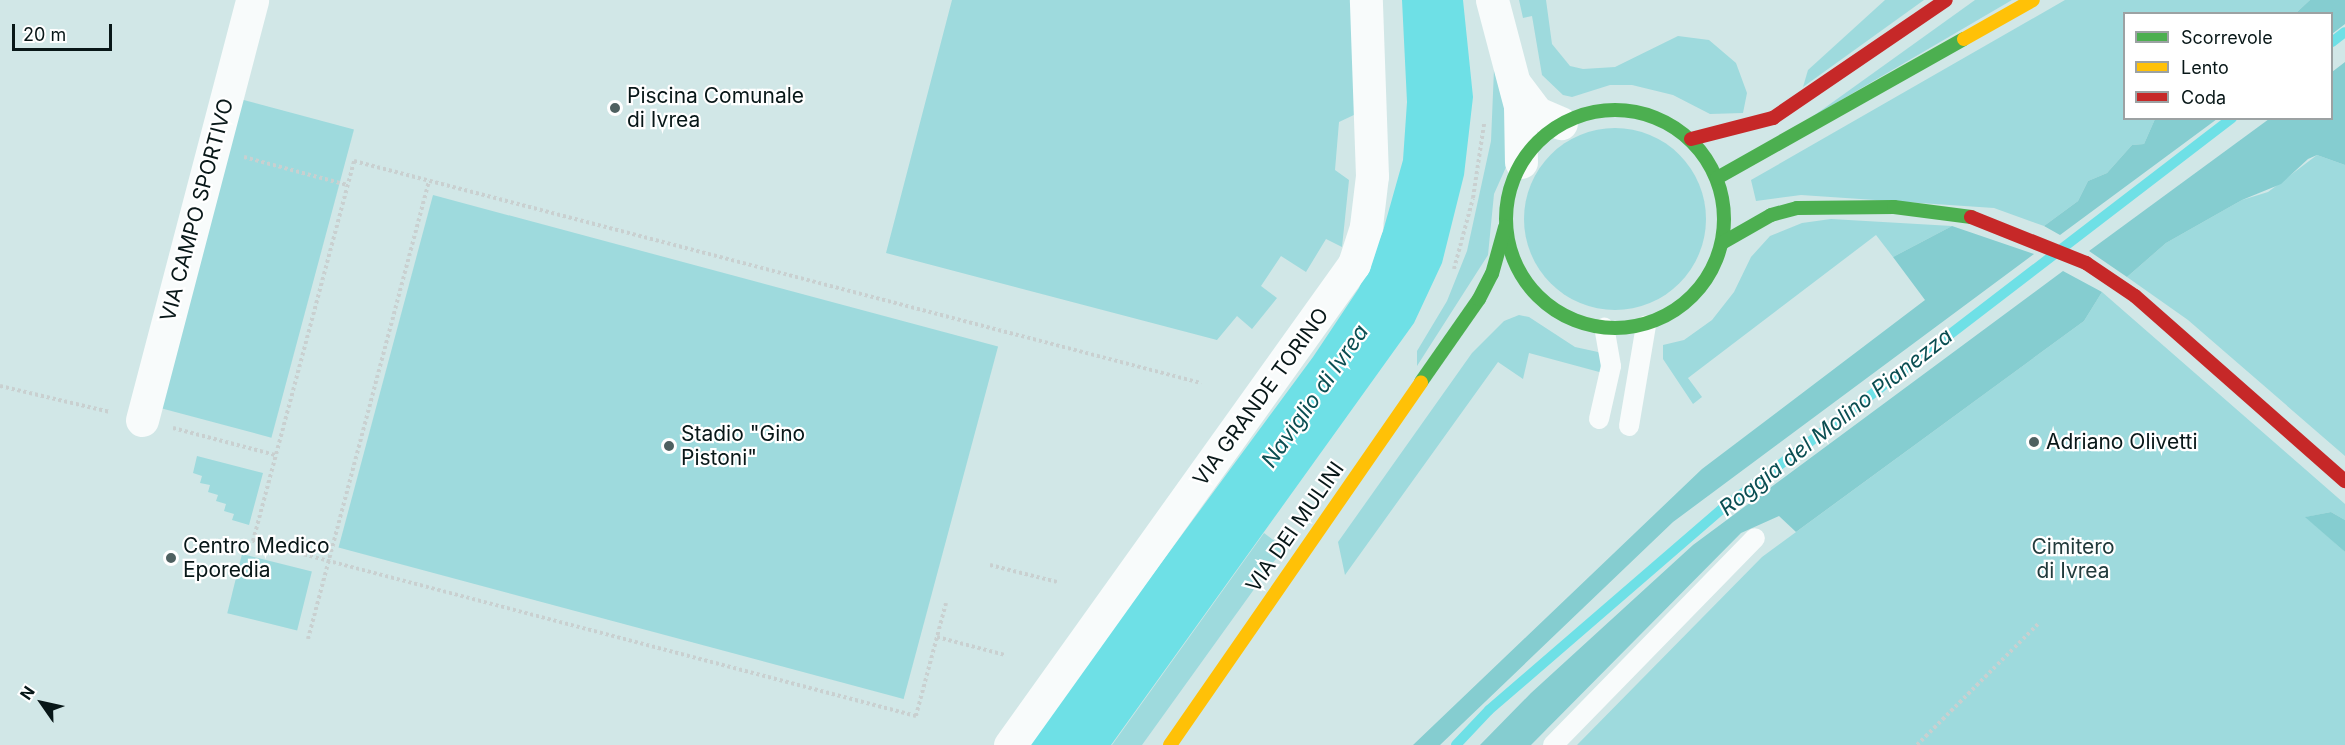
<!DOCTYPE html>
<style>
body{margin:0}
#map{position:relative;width:2345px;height:745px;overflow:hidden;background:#d1e7e7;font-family:Inter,sans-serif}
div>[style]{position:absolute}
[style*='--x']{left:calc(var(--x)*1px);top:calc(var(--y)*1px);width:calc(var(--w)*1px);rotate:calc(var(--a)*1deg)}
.green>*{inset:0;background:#9edadd;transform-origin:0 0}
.round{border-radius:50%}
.forest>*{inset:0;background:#85cdd0}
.water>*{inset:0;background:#6ee0e6}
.stream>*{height:10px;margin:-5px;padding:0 5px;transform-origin:5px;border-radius:5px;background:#6ee0e6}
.path>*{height:4px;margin-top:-2px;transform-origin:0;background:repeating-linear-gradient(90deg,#c9d0d0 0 3px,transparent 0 6px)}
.lane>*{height:20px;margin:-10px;padding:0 10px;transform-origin:10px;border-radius:10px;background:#f8fbfb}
.street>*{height:33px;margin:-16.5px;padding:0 16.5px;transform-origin:16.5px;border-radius:16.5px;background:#f8fbfb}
.fast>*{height:14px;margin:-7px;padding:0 7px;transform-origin:7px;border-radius:7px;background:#4caf50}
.fast>.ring{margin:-7px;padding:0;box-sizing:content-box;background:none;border:14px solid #4caf50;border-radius:50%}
.slow>*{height:14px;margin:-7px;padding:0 7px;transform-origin:7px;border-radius:7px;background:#ffc107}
.jam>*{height:14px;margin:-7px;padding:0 7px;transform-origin:7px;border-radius:7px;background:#c62828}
.dots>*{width:16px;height:16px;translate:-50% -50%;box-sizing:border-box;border:3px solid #fff;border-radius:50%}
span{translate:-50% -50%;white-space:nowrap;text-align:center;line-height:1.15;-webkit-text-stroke:4.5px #fff;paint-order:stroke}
.poi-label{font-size:21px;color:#081718}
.left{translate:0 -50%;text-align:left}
.street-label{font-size:21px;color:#081718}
.park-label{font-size:21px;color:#223b3c}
.water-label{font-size:22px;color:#0b4e52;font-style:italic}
.legend{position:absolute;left:2123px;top:12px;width:210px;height:108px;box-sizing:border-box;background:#fff;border:2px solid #9ca2a3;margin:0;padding:8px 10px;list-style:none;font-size:18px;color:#081718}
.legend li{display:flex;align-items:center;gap:12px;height:30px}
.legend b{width:30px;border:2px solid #9ca2a3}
.north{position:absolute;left:12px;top:673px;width:60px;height:60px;-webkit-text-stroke:4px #fff;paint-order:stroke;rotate:304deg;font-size:16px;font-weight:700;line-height:24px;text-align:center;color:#081718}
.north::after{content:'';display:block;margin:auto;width:21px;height:27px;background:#081718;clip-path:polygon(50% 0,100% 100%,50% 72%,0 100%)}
.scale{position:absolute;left:12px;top:24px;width:100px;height:27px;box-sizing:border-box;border:3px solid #081718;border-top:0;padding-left:8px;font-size:18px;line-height:21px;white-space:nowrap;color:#081718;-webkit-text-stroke:4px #fff;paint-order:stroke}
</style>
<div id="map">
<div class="green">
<div style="clip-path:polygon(952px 0,1354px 0,1356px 114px,1339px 122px,1335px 170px,1349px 180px,1342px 247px,1326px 239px,1306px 272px,1281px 256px,1261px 286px,1277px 298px,1252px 329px,1237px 316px,1217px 340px,886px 253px)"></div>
<div style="clip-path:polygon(1519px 0,1546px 0,1552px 44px,1570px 66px,1583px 69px,1615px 67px,1678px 36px,1709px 40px,1736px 63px,1747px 93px,1743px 113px,1710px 114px,1673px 95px,1632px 85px,1610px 85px,1572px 97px,1563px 95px,1542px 75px,1532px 16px,1523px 18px)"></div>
<div style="clip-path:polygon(1885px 0,1924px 0,1803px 87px,1808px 70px)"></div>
<div style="clip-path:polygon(1975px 0,2012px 0,1812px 117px)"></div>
<div style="clip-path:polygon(2065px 0,2310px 0,2296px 13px,2124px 14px,2124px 118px,2155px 119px,2144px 144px,2132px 145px,2107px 173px,2088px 181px,2078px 201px,2044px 226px,1994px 208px,1801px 195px,1756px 201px,1751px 180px)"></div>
<div style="clip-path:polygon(1494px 69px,1515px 147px,1494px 194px,1488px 255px,1417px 366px,1417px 351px,1447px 301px,1467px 251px,1491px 141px)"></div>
<div style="left:240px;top:99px;width:118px;height:319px;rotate:15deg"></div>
<div class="round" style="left:1524px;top:128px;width:182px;height:182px"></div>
<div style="clip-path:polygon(2317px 155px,2345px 165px,2345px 456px,2188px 320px,2127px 277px,2166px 243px,2242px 200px,2268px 192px)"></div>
<div style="left:433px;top:195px;width:585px;height:365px;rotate:15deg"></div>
<div style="clip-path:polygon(1831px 219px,1952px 226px,1893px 257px,1876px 235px,1688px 378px,1702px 397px,1693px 404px,1663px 359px,1663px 345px,1684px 340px,1712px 320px,1734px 292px,1751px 257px,1770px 236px,1802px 223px)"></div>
<div style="clip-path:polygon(2102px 292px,2345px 504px,2345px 520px,2331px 512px,2306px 517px,2345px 552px,2345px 745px,1577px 745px,1762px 557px,2084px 321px)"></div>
<div style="clip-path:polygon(1519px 315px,1529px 317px,1575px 347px,1598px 352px,1605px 358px,1603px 373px,1529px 353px,1523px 379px,1498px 362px,1345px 575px,1338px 542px,1472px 353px,1504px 321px)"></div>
<div style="clip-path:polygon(197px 456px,263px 473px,249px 525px,232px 520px,234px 514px,224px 511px,226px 504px,216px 501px,218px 495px,208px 492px,210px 485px,200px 483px,202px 476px,193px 473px)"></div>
<div style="clip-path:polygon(1285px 529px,1293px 535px,1142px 745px,1112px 745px,1264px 533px,1276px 542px)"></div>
<div style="left:242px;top:554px;width:72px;height:61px;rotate:14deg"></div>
</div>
<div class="forest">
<div style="clip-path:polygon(2310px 0,2345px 0,2345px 24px,2332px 34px,2332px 14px,2296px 13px)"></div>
<div style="clip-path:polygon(2345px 62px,2345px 165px,2317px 155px,2308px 159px,2281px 184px,2242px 200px,2166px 243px,2127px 277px,2089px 251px,2269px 119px,2332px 118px,2332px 72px)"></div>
<div style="clip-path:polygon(2155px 119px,2217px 119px,2060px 235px,2044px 226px,2078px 201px,2088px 181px,2107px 173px,2132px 145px,2144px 144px)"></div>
<div style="clip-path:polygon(1952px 226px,2034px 254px,1673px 522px,1440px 745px,1413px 745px,1702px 469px,1925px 300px,1893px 257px)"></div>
<div style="clip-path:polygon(2063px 271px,2102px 292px,2084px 321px,1796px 532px,1779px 516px,1741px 533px,1531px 745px,1480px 745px,1531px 693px,1693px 545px)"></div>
<div style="clip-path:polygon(2331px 512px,2345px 520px,2345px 552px,2305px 517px)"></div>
</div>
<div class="water">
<div style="clip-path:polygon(1402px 0,1463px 0,1473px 97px,1464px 175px,1442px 263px,1414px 323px,1111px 745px,1027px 745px,1313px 357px,1359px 288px,1383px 231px,1403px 160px,1407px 102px)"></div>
</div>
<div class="stream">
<div style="--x:2332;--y:42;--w:16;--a:-38"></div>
<div style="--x:1456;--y:745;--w:48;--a:-46.7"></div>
<div style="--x:1489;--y:710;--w:306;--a:-40.8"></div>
<div style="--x:1721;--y:510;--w:644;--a:-37.49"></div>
</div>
<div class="path">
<div style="--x:244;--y:157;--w:107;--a:15.2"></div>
<div style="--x:1454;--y:269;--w:73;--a:-75"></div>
<div style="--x:1473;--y:198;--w:75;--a:-81.5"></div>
<div style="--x:0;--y:386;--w:113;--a:13.3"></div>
<div style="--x:173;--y:428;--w:106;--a:14.8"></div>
<div style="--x:990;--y:565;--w:69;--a:14.2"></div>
<div style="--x:946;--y:603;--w:117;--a:104.9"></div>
<div style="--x:916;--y:716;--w:686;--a:-165.21"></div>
<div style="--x:253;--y:541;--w:393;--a:-75.1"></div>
<div style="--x:354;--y:161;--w:876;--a:14.69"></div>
<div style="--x:937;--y:637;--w:70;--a:14.8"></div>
<div style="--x:308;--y:639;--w:474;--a:-75.2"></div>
<div style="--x:1917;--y:745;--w:171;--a:-45"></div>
</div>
<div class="lane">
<div style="--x:1599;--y:419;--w:54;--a:-77.2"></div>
<div style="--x:1611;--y:366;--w:39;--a:-100"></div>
<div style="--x:1629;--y:426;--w:102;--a:-80.4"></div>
<div style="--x:1553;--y:745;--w:289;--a:-45.7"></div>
</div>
<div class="street">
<div style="--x:1492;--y:0;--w:110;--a:75.2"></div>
<div style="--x:1520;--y:106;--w:56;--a:89"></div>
<div style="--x:1515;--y:84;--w:36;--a:53"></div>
<div style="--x:1537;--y:113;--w:26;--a:23"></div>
<div style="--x:142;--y:420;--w:434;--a:-75.3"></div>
<div style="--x:1010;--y:745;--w:591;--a:-54.43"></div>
<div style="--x:1354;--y:264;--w:40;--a:-72"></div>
<div style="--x:1366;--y:226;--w:50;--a:-83.2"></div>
<div style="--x:1372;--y:176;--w:176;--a:-92"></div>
</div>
<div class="fast">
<div class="ring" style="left:1506px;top:110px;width:204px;height:204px"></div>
<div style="--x:1717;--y:178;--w:283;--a:-29.4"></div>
<div style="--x:1722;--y:243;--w:56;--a:-29.7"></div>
<div style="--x:1771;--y:215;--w:27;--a:-15"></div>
<div style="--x:1797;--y:208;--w:97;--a:-0.6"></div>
<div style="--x:1894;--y:207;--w:78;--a:7.4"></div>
<div style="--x:1421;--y:382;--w:101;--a:-55.1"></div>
<div style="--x:1479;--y:299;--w:28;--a:-63"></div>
<div style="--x:1492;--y:274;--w:49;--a:-74.5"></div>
</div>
<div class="slow">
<div style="--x:1964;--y:39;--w:79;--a:-29.5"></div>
<div style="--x:1170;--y:745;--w:441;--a:-55.3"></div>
</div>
<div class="jam">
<div style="--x:1691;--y:139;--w:85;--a:-14.4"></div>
<div style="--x:1773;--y:118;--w:209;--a:-34.3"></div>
<div style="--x:1971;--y:217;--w:124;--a:21.8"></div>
<div style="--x:2086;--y:263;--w:59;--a:34"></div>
<div style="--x:2135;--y:296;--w:280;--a:41.4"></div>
</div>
<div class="dots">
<div style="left:615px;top:108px;background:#4e6060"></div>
<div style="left:2034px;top:442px;background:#4e6060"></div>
<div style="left:669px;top:446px;background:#4e6060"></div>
<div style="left:171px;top:558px;background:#4e6060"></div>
</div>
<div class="poi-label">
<span class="left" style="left:627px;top:108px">Piscina Comunale<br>di Ivrea</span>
<span class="left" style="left:681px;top:446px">Stadio "Gino<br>Pistoni"</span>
<span class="left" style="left:2046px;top:442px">Adriano Olivetti</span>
<span class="left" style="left:183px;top:558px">Centro Medico<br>Eporedia</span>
</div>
<div class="street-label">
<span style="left:197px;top:210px;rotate:-75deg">VIA CAMPO SPORTIVO</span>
<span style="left:1261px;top:397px;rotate:-54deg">VIA GRANDE TORINO</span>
<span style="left:1295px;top:527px;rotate:-55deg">VIA DEI MULINI</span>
</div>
<div class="park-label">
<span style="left:2073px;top:559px">Cimitero<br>di Ivrea</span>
</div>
<div class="water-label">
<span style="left:1315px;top:396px;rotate:-55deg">Naviglio di Ivrea</span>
<span style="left:1836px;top:422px;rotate:-38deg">Roggia del Molino Pianezza</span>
</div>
<ul class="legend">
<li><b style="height:8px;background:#4caf50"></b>Scorrevole</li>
<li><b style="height:8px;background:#ffc107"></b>Lento</li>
<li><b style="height:8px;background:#c62828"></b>Coda</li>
</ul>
<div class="north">N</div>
<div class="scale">20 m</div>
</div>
